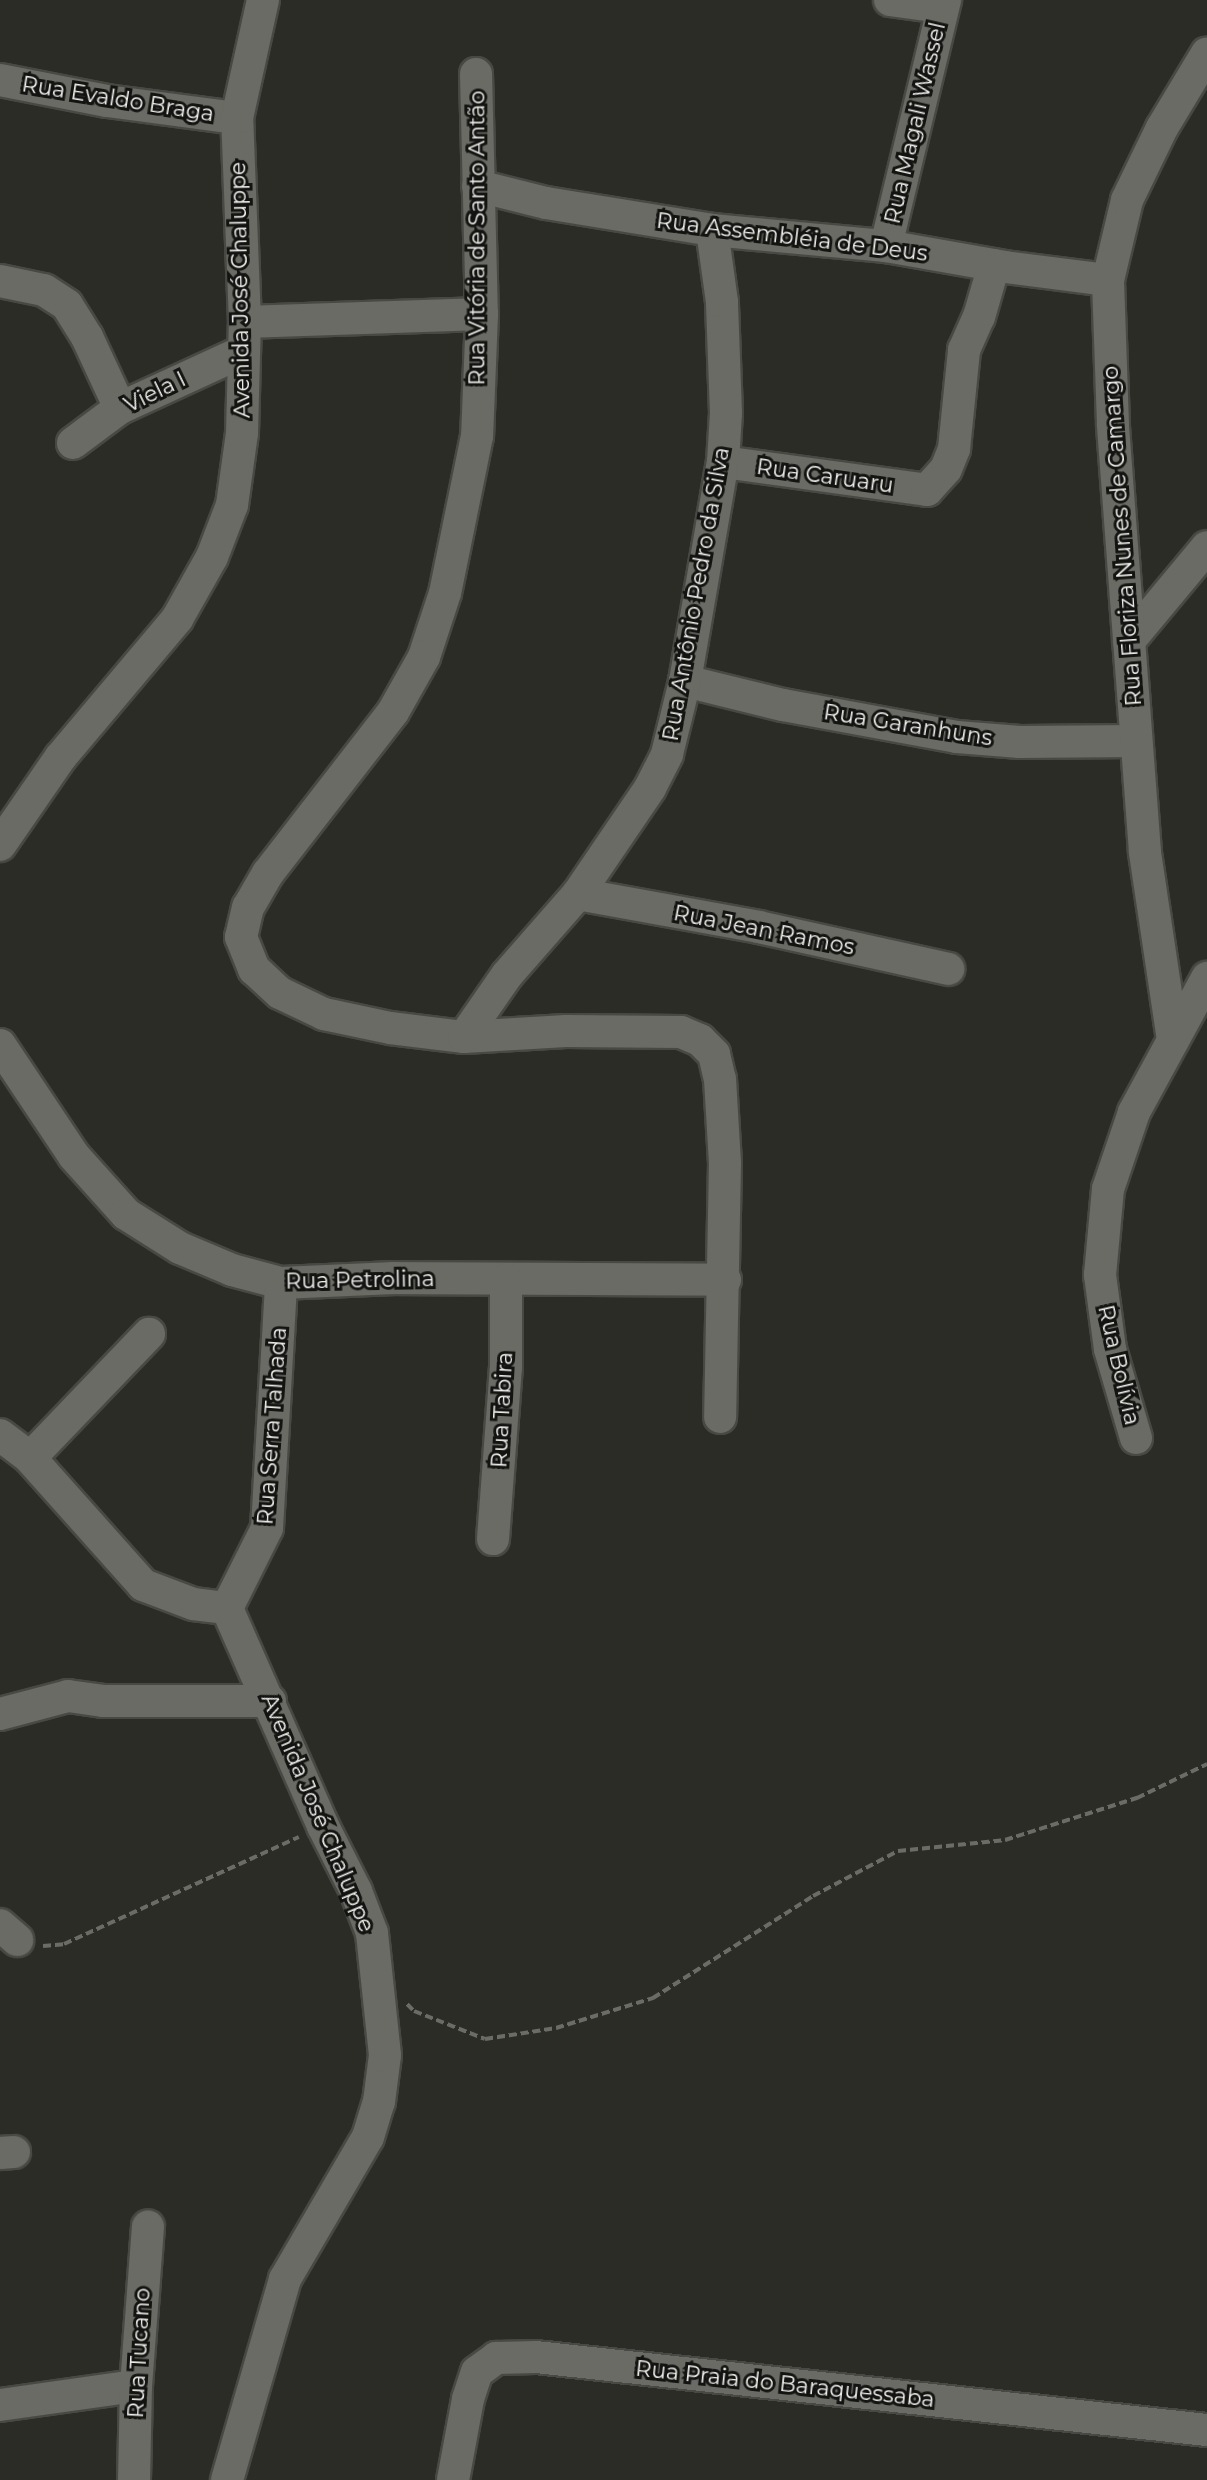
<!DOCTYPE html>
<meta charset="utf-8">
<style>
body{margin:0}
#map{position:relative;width:1207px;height:2480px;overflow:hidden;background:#2b2c26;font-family:Montserrat,sans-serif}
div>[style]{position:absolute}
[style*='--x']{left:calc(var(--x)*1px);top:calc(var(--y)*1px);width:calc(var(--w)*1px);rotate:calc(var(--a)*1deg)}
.path>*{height:4px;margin-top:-2px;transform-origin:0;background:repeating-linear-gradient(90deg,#6b6c66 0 8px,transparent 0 12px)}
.roads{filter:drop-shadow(2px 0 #484944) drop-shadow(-2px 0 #484944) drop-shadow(0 2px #484944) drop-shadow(0 -2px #484944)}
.minor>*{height:32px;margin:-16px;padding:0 16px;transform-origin:16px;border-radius:16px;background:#6a6b64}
span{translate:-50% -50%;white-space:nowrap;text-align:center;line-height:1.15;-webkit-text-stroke:6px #131411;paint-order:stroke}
.street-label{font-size:22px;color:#eff0ec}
</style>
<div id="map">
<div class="path">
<div style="--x:43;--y:1946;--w:21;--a:-5"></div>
<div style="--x:64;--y:1944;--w:258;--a:-24.5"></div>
<div style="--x:407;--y:2004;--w:10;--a:45"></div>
<div style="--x:414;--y:2011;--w:76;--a:21.5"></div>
<div style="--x:485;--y:2039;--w:72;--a:-8.8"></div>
<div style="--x:556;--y:2028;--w:102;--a:-17.2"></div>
<div style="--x:653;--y:1998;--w:190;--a:-32.5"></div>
<div style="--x:813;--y:1896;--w:96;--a:-27.9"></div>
<div style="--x:898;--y:1851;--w:108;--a:-5.9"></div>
<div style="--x:1005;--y:1840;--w:139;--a:-17.7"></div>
<div style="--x:1137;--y:1798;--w:78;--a:-25.9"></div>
</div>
<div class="roads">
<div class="minor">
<div style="--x:890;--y:0;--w:52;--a:7.7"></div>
<div style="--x:476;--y:74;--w:240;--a:88.6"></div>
<div style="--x:482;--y:314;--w:122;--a:92.3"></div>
<div style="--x:477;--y:436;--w:160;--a:101.5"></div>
<div style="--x:445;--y:593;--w:67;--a:108.2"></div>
<div style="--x:424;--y:657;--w:63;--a:119.4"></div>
<div style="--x:393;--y:712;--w:204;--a:127.8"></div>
<div style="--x:268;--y:873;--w:39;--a:120"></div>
<div style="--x:248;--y:907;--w:31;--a:103"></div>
<div style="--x:241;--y:937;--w:35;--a:68"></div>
<div style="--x:254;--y:969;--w:35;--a:43"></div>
<div style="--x:280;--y:993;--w:49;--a:25.5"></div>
<div style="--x:324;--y:1014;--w:67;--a:12"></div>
<div style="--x:390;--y:1028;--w:75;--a:6.9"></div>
<div style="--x:464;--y:1037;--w:102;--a:-3.4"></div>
<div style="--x:566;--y:1031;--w:115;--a:0.5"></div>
<div style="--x:681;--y:1032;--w:21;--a:23"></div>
<div style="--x:700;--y:1040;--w:20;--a:45"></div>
<div style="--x:714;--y:1054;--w:26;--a:77"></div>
<div style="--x:720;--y:1079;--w:84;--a:86.6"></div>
<div style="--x:725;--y:1163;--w:254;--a:91.1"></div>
<div style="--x:0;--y:80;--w:109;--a:11.1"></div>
<div style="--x:107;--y:101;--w:131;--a:7.5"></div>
<div style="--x:478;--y:186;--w:70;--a:14"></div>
<div style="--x:546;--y:203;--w:168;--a:9.2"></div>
<div style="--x:712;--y:230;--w:175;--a:5.3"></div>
<div style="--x:886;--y:246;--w:121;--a:10"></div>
<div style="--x:1005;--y:267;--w:104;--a:7.2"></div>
<div style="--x:886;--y:246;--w:253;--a:-76.5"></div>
<div style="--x:0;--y:281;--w:45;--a:11.6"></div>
<div style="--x:44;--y:290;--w:27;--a:33"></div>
<div style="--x:67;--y:305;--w:38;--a:58"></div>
<div style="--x:87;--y:337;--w:78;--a:65.1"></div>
<div style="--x:245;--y:322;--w:237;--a:-1.9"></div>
<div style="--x:73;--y:443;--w:59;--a:-36.7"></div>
<div style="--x:120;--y:408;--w:136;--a:-24.7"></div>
<div style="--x:723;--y:462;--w:206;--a:7.8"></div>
<div style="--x:927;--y:490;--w:28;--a:-48"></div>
<div style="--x:946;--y:469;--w:22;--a:-68"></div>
<div style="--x:954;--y:449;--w:100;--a:-84.2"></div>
<div style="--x:964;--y:350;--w:36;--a:-66"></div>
<div style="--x:979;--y:317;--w:54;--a:-73.9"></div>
<div style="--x:1129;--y:641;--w:122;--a:-50.3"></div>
<div style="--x:685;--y:681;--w:101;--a:13.8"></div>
<div style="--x:783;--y:705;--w:177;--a:10.4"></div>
<div style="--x:957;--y:737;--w:63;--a:4.5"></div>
<div style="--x:1020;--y:742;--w:115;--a:-0.5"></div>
<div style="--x:0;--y:845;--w:106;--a:-55.4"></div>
<div style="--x:60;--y:758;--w:182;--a:-49.9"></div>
<div style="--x:177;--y:619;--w:71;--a:-60.6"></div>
<div style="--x:212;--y:557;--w:56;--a:-69"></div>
<div style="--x:232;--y:505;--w:73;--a:-82.1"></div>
<div style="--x:242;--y:433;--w:111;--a:-88.5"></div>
<div style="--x:245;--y:322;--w:204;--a:-92.2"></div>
<div style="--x:237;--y:118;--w:121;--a:-77.6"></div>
<div style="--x:578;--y:894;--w:184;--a:10.3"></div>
<div style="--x:759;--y:927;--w:194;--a:12.5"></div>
<div style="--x:464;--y:1037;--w:75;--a:-55.3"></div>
<div style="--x:507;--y:975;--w:108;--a:-48.8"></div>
<div style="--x:578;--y:894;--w:128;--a:-55.8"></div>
<div style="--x:650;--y:788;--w:38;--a:-63"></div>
<div style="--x:667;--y:754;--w:75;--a:-76.1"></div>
<div style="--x:685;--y:681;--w:222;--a:-80.2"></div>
<div style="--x:723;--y:462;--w:49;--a:-86.5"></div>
<div style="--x:726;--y:413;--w:111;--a:-92.1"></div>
<div style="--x:722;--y:302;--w:73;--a:-97.9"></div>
<div style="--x:1173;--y:1040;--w:190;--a:-98.5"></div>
<div style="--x:1145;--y:852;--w:429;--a:-94.3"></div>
<div style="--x:1113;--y:424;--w:144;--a:-92"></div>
<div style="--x:1108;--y:280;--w:82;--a:-76.6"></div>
<div style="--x:1127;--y:200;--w:80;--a:-64.1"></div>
<div style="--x:1162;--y:128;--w:87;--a:-59"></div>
<div style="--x:0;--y:1045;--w:133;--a:56.3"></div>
<div style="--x:74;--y:1156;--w:78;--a:48.1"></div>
<div style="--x:126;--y:1214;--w:64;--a:32.2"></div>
<div style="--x:180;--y:1248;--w:56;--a:22.9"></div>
<div style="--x:232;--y:1270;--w:51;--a:14.9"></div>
<div style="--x:281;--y:1283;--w:113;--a:-2.5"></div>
<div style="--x:394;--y:1278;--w:331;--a:0.3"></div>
<div style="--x:0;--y:1435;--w:38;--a:37"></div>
<div style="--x:30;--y:1458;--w:170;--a:48.3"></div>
<div style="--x:143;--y:1585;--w:53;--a:20.8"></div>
<div style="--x:193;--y:1604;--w:34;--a:7"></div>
<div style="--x:1136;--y:1438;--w:93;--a:-106.3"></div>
<div style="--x:1110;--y:1349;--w:75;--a:-97.7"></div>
<div style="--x:1100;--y:1275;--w:86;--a:-84.7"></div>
<div style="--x:1108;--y:1189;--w:81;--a:-71.3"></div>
<div style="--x:1134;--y:1112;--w:153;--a:-61.4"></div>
<div style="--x:30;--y:1458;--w:172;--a:-46.2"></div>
<div style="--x:493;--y:1539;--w:171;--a:-85.7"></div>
<div style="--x:506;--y:1368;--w:88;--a:-90"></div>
<div style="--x:227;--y:1608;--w:89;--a:-63.4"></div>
<div style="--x:267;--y:1528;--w:245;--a:-86.7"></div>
<div style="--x:0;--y:1714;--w:70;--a:-14.8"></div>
<div style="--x:68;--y:1696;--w:35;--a:8"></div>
<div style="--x:103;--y:1701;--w:167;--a:0"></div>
<div style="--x:0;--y:1925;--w:23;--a:41"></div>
<div style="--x:0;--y:2153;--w:14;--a:-4"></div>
<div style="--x:0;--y:2405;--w:137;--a:-8"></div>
<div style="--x:134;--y:2480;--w:94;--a:-88.8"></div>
<div style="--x:136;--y:2386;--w:160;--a:-85.7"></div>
<div style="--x:227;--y:2480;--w:209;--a:-73.9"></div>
<div style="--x:285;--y:2279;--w:164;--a:-59.7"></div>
<div style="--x:368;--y:2137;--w:37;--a:-73"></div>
<div style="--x:379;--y:2102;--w:47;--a:-82.7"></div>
<div style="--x:385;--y:2055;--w:123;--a:-96.1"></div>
<div style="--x:372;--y:1933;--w:45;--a:-110.9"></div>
<div style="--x:356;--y:1891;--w:73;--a:-116.9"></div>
<div style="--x:323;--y:1826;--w:238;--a:-113.8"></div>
<div style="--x:453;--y:2480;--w:82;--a:-79.5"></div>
<div style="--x:468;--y:2399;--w:28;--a:-72"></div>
<div style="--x:477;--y:2372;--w:24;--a:-36"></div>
<div style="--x:496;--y:2358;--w:40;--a:-1.4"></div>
<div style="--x:536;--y:2357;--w:675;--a:6.21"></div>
</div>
</div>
<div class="street-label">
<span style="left:118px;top:99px;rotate:9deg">Rua Evaldo Braga</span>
<span style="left:915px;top:123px;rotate:-77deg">Rua Magali Wassel</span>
<span style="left:792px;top:237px;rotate:7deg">Rua Assembléia de Deus</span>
<span style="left:477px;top:238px;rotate:-90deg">Rua Vitória de Santo Antão</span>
<span style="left:240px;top:290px;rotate:-91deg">Avenida José Chaluppe</span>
<span style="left:155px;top:392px;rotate:-26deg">Viela I</span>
<span style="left:825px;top:476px;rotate:8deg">Rua Caruaru</span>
<span style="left:1122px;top:536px;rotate:-94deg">Rua Floriza Nunes de Camargo</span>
<span style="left:696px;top:594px;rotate:-80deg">Rua Antônio Pedro da Silva</span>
<span style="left:908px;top:725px;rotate:9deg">Rua Garanhuns</span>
<span style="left:764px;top:930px;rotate:11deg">Rua Jean Ramos</span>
<span style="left:360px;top:1280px;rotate:-1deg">Rua Petrolina</span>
<span style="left:1119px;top:1365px;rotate:77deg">Rua Bolívia</span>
<span style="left:502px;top:1410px;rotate:-87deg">Rua Tabira</span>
<span style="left:272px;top:1426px;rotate:-86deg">Rua Serra Talhada</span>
<span style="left:318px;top:1813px;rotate:67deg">Avenida José Chaluppe</span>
<span style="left:139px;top:2353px;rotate:-87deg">Rua Tucano</span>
<span style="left:785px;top:2384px;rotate:6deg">Rua Praia do Baraquessaba</span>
</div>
</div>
